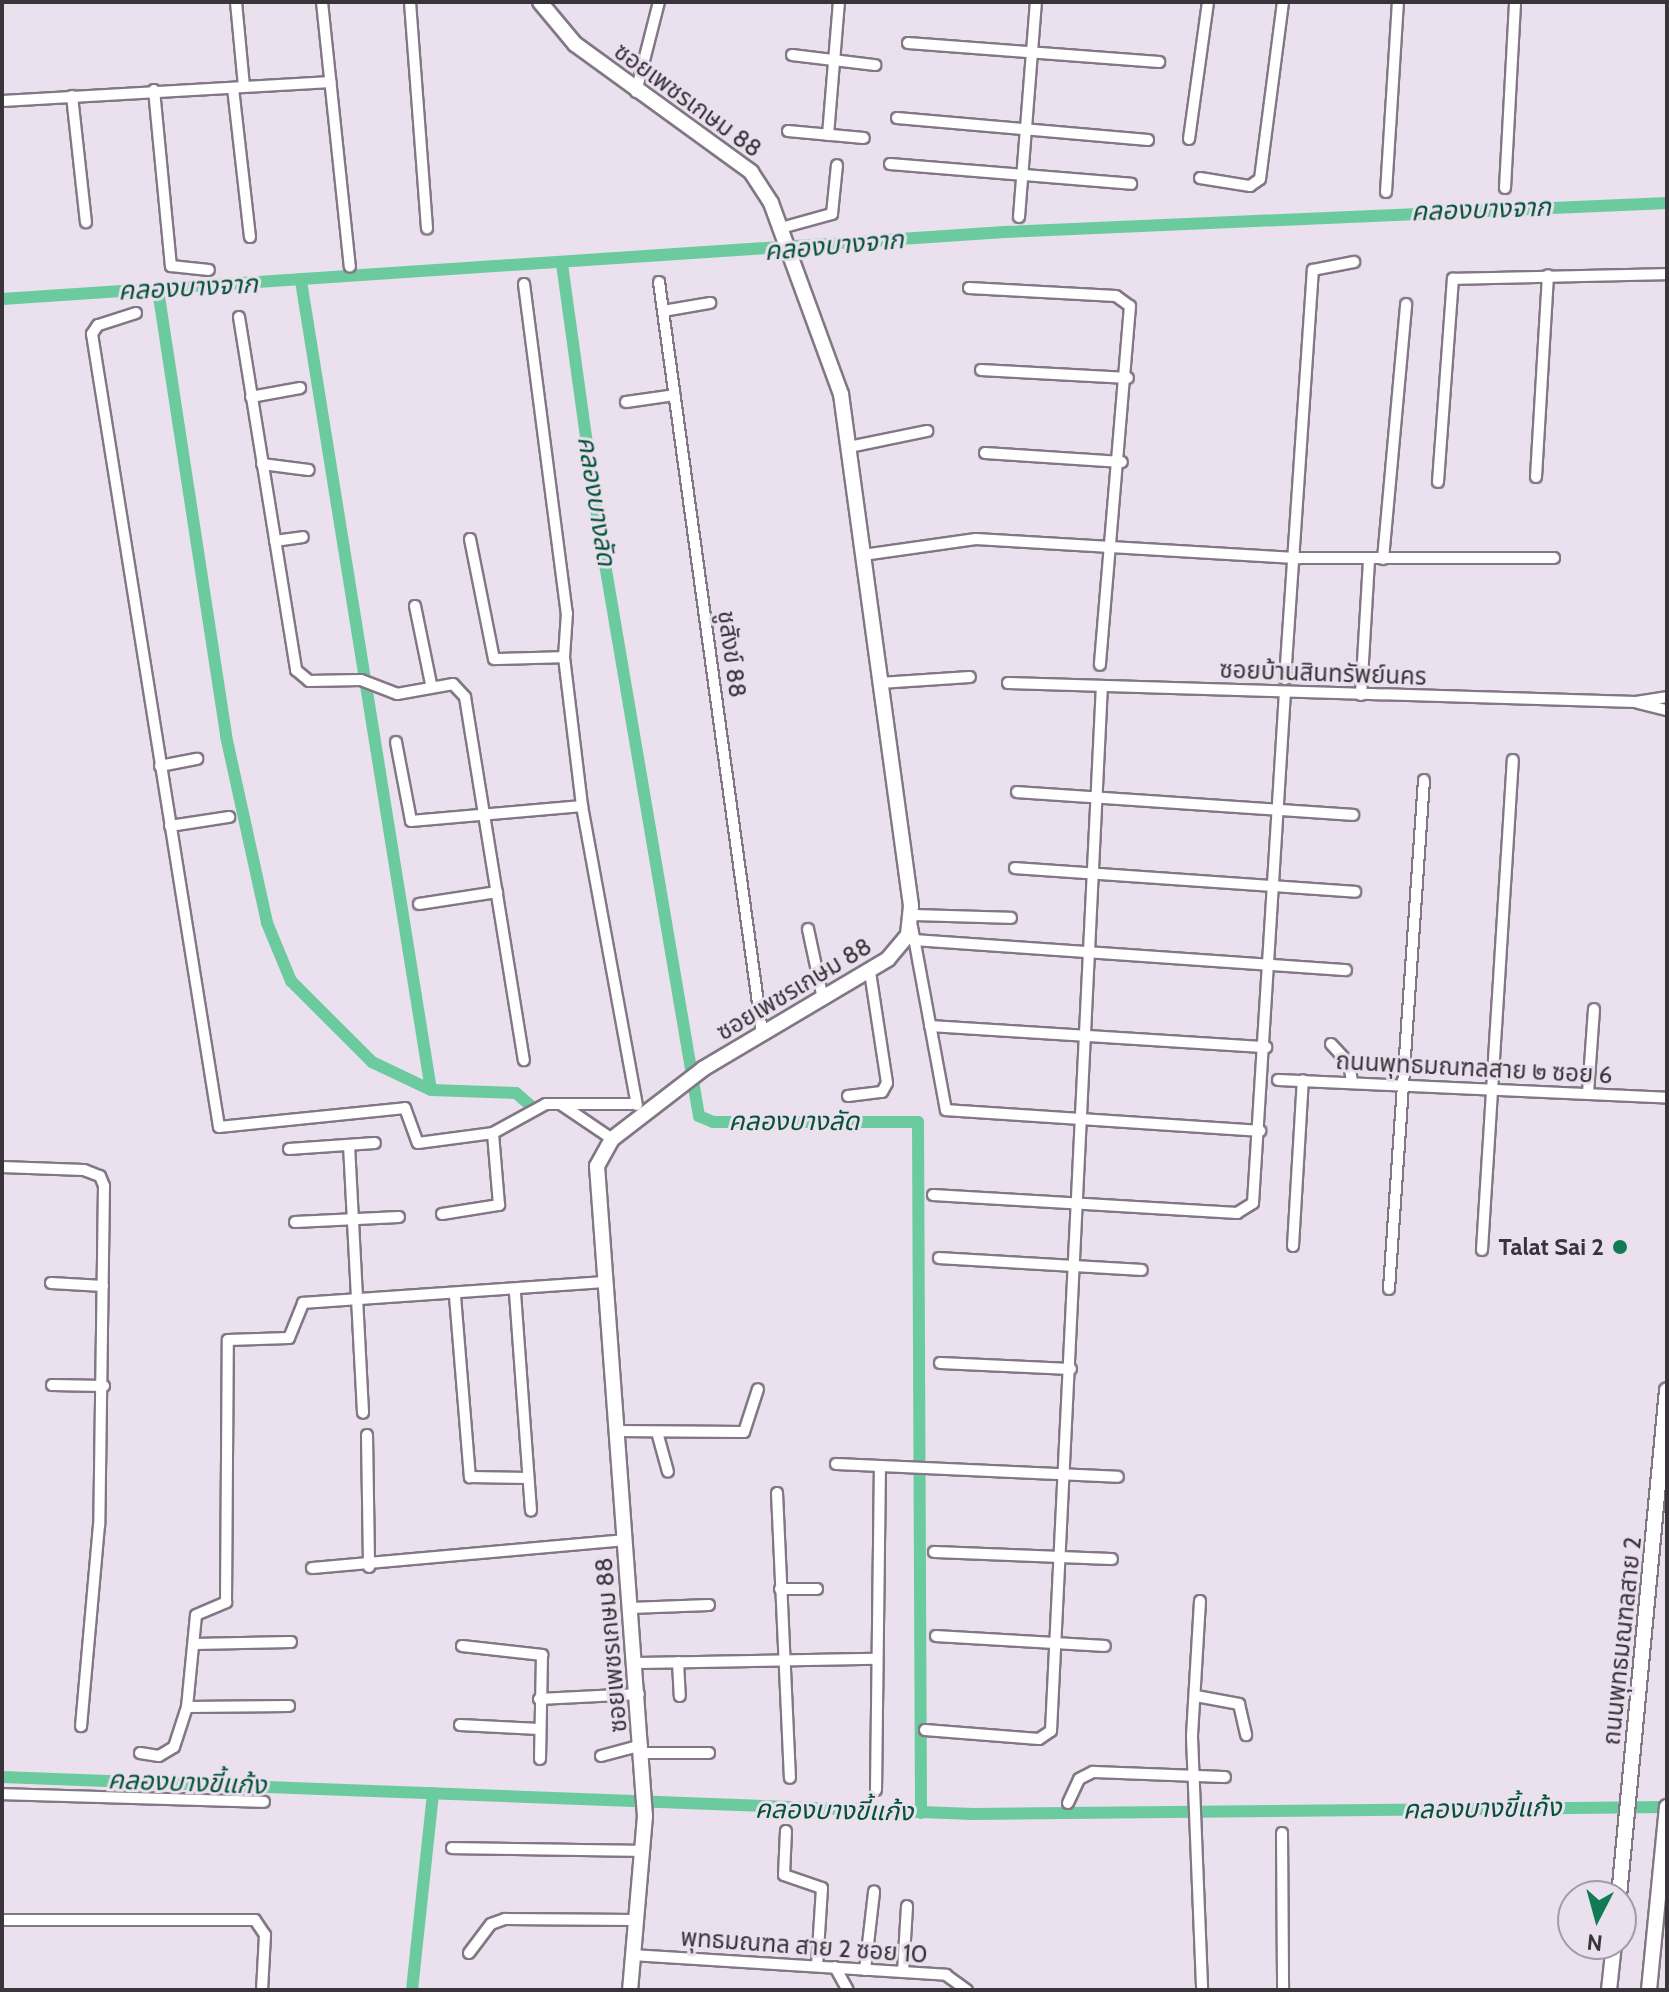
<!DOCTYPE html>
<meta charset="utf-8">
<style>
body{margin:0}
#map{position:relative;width:1669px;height:1992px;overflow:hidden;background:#eae0ee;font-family:Cabin,"Noto Sans Thai",sans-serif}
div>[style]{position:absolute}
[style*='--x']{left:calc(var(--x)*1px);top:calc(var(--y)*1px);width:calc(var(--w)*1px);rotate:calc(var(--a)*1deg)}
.canal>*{height:12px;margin:-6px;padding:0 6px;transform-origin:6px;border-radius:6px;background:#6cca9f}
.roads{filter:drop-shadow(2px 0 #827885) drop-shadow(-2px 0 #827885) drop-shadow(0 2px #827885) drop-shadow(0 -2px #827885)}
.street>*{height:10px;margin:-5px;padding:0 5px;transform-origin:5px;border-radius:5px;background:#fff}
.secondary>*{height:14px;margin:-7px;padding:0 7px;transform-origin:7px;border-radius:7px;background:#fff}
.dots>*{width:22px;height:22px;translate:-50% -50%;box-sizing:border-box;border:4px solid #eae0ee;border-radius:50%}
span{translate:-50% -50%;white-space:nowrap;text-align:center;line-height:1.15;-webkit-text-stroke:6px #eae0ee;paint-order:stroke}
.street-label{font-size:24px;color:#38343a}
.poi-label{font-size:24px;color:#38343a;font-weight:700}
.right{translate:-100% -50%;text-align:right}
.water-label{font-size:26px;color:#035338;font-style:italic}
.frame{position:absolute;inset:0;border:4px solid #38343a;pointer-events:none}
.north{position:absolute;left:1557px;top:1880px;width:80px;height:80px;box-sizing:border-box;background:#eae0ee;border:2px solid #a39ba6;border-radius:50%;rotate:186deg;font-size:22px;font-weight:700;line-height:32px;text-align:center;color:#38343a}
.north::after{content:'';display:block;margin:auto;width:28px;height:36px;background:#107b55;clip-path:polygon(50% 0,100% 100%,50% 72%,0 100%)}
</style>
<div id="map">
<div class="canal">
<div style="--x:562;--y:264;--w:255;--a:82.1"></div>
<div style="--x:597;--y:517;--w:608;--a:80.34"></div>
<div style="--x:699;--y:1116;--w:15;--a:23"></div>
<div style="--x:713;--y:1122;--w:205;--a:0"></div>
<div style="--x:918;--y:1122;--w:691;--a:89.75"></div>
<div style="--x:301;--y:281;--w:819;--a:80.87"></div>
<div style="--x:431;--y:1090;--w:85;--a:2"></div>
<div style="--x:516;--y:1093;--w:18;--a:41"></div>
<div style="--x:158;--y:290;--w:451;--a:81.3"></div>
<div style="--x:226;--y:736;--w:191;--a:77.6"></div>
<div style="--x:267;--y:923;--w:63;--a:67.5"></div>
<div style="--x:291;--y:981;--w:115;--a:45"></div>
<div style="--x:372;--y:1062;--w:65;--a:25.4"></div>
<div style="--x:2;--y:299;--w:1005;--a:-3.82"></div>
<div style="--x:1005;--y:232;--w:663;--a:-2.51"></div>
<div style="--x:2;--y:1777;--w:972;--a:2.18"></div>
<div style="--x:973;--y:1814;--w:694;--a:-0.58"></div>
<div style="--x:412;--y:1990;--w:198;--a:-83.9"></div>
</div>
<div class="roads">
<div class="street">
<div style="--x:236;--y:2;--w:85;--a:84.6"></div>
<div style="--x:322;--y:2;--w:266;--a:84"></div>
<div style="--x:410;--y:2;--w:227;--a:85.7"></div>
<div style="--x:908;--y:43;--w:252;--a:4.3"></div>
<div style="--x:792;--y:55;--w:84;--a:6.9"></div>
<div style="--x:233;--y:88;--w:150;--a:83.5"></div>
<div style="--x:154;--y:90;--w:177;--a:84.5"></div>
<div style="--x:171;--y:266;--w:38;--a:6"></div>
<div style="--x:636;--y:92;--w:93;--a:-75.7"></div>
<div style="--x:72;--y:96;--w:127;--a:83.7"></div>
<div style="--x:2;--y:101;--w:329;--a:-3.3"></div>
<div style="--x:897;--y:118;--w:252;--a:5"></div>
<div style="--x:788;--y:131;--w:76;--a:5.3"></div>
<div style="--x:828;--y:135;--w:133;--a:-85.3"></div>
<div style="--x:1189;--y:139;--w:138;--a:-82.1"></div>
<div style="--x:890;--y:164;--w:242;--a:4.7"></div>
<div style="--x:1200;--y:178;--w:51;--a:9.1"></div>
<div style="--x:1250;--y:186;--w:12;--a:-35"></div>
<div style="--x:1260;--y:179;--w:178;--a:-82.6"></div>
<div style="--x:1505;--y:188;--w:186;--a:-86.9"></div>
<div style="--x:1386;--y:192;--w:190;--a:-86.4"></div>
<div style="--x:1019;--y:217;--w:216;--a:-85.5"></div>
<div style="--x:781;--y:228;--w:53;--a:-15.4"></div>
<div style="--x:832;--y:214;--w:49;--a:-84.2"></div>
<div style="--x:659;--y:282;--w:757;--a:82.18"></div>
<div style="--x:524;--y:284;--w:332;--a:82.6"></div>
<div style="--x:567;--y:613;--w:44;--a:93.9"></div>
<div style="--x:564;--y:657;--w:150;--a:83.1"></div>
<div style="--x:582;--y:806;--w:304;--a:79.6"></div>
<div style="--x:969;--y:288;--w:147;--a:3.1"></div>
<div style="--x:1116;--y:296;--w:17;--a:36"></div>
<div style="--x:1130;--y:306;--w:360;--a:94.8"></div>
<div style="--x:663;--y:311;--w:48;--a:-9.7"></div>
<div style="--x:136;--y:313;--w:40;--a:162"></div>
<div style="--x:98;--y:325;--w:11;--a:124"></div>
<div style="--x:92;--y:334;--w:803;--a:80.9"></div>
<div style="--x:219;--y:1127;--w:187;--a:-5.8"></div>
<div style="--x:405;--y:1108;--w:37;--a:70"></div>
<div style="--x:418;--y:1143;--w:76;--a:-7.6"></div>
<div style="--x:493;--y:1133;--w:60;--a:-28.7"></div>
<div style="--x:546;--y:1104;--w:87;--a:0"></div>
<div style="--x:239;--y:317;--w:358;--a:80.8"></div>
<div style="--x:296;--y:670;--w:17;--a:40"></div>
<div style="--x:309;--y:681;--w:52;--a:-1.1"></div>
<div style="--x:361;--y:680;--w:39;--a:21"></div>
<div style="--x:397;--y:694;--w:57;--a:-10.1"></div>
<div style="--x:453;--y:684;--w:18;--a:47"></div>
<div style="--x:465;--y:697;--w:368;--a:80.8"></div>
<div style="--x:981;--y:370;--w:147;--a:3.1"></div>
<div style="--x:251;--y:397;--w:50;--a:-10.4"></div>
<div style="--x:626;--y:402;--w:49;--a:-8.1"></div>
<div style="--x:849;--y:447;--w:80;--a:-11.6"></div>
<div style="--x:985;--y:453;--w:137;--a:3.8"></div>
<div style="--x:262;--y:464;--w:47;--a:7.3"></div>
<div style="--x:1536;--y:477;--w:202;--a:-86.6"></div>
<div style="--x:1438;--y:482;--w:204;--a:-85.8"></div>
<div style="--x:1453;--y:279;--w:214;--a:-1.3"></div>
<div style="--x:470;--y:539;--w:122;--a:78.7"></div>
<div style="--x:494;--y:659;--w:70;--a:-1.6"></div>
<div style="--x:275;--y:541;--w:28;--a:-8"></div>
<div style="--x:863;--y:555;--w:114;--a:-8.1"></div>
<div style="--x:976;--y:539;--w:324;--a:3.4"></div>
<div style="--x:1299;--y:558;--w:255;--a:0"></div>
<div style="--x:1383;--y:559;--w:256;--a:-84.8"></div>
<div style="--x:415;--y:606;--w:80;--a:78.4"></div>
<div style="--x:1285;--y:679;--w:410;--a:-86.1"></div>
<div style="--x:1313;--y:270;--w:42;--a:-11"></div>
<div style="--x:880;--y:683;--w:90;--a:-3.8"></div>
<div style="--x:1008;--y:683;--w:628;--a:1.73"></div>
<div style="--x:1636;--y:702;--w:31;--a:-9"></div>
<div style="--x:1361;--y:695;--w:135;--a:-86.6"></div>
<div style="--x:1638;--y:703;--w:30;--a:14"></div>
<div style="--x:396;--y:742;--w:80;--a:79.2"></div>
<div style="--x:411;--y:821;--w:172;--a:-5"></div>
<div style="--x:160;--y:766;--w:38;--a:-11"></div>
<div style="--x:1017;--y:792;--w:337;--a:3.9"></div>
<div style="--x:170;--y:826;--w:60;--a:-8.7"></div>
<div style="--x:1015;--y:868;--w:341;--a:4"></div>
<div style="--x:419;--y:904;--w:79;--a:-8.7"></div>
<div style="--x:911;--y:915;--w:100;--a:1.7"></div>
<div style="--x:912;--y:927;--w:186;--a:79.5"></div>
<div style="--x:946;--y:1110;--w:315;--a:3.8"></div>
<div style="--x:808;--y:929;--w:72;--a:77.9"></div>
<div style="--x:915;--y:940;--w:432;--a:4"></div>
<div style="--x:930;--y:1026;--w:337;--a:3.6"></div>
<div style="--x:1331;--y:1044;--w:26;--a:47"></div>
<div style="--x:1349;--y:1063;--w:19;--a:81"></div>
<div style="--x:1278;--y:1080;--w:389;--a:2.6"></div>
<div style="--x:1588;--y:1093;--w:84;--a:-85.9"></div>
<div style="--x:848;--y:1096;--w:34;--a:-7"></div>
<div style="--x:882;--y:1092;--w:10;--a:-61"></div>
<div style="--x:887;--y:1083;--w:112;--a:-98.7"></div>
<div style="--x:562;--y:1105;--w:60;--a:34.2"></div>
<div style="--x:349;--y:1145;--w:268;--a:87"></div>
<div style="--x:289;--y:1149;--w:86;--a:-4"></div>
<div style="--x:2;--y:1167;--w:82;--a:2.1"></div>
<div style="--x:84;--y:1170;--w:17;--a:21"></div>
<div style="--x:100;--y:1176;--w:11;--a:68"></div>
<div style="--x:104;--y:1186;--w:339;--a:90.8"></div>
<div style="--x:99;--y:1525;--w:202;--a:95.1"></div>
<div style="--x:933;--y:1195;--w:305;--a:3.4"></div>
<div style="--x:1237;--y:1213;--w:19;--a:-32"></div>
<div style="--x:1253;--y:1203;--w:512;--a:-86.42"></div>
<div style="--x:442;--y:1214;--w:58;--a:-9"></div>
<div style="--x:499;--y:1205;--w:72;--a:-94.8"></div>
<div style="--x:295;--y:1222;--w:104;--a:-2.8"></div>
<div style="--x:1293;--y:1246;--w:166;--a:-86.6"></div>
<div style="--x:1482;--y:1250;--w:491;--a:-86.4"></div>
<div style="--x:939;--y:1258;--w:203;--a:3.4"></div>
<div style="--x:51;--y:1283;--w:52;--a:3.3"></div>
<div style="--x:1389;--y:1289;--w:510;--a:-86.07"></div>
<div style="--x:515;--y:1293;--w:218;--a:85.8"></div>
<div style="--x:455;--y:1296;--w:182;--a:85.3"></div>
<div style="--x:470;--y:1477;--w:58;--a:1"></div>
<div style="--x:940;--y:1363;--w:131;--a:2.6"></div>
<div style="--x:52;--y:1385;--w:52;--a:1.1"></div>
<div style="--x:616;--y:1431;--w:128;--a:0.4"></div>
<div style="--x:744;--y:1432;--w:45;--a:-72"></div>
<div style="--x:657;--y:1432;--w:41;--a:74.6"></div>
<div style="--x:367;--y:1435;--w:132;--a:89.1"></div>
<div style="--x:836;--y:1464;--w:282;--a:2.6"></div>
<div style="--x:777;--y:1493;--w:285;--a:87.4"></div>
<div style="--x:934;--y:1552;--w:178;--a:2.3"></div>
<div style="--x:312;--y:1568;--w:313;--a:-5.1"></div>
<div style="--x:780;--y:1589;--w:37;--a:0"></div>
<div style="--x:1200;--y:1601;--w:136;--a:93.4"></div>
<div style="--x:1192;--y:1737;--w:253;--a:87.7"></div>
<div style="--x:630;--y:1608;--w:79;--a:-2.2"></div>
<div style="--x:936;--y:1636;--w:169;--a:3.4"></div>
<div style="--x:194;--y:1644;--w:97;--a:-1.2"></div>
<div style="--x:462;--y:1646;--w:81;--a:6.4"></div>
<div style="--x:542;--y:1655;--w:104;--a:91.1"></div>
<div style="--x:678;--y:1662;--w:34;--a:87"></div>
<div style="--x:637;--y:1663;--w:239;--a:-1"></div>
<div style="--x:1196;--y:1696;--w:44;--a:10.5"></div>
<div style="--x:1239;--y:1704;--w:32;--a:77"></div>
<div style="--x:539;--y:1699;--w:100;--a:-2.9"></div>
<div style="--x:187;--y:1707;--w:102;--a:-0.6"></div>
<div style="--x:460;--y:1725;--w:79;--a:2.9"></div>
<div style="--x:925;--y:1730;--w:114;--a:4.5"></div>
<div style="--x:1039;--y:1739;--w:14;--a:-34"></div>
<div style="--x:1051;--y:1731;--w:1046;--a:-87.21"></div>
<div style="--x:140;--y:1753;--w:19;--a:9"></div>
<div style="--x:159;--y:1756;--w:17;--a:-31"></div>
<div style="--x:174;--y:1747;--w:42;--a:-72"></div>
<div style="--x:187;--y:1707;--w:92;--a:-84.4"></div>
<div style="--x:196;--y:1615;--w:33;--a:-23"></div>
<div style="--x:226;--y:1602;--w:262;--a:-89.6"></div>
<div style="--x:228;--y:1340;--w:61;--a:-1.9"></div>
<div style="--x:289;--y:1338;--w:38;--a:-68"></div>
<div style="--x:303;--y:1303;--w:301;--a:-4"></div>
<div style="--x:642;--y:1753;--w:67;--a:0"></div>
<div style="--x:601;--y:1756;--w:42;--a:-15"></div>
<div style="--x:876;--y:1790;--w:324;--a:-89.3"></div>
<div style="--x:2;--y:1794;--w:262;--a:1.7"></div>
<div style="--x:1068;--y:1803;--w:26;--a:-65"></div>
<div style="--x:1079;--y:1779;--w:16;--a:-27"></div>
<div style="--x:1093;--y:1772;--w:132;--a:2.2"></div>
<div style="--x:786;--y:1831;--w:44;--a:92.6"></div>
<div style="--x:784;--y:1875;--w:40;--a:18.9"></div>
<div style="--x:822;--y:1888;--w:77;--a:93.7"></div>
<div style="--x:1282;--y:1833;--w:157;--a:89.6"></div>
<div style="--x:452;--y:1848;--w:191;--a:0.9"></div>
<div style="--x:2;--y:1920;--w:253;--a:0"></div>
<div style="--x:255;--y:1920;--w:18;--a:56"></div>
<div style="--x:265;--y:1935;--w:55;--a:93.1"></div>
<div style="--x:469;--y:1953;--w:36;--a:-53"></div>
<div style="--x:491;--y:1924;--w:15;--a:-20"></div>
<div style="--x:505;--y:1919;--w:129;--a:0.4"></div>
<div style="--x:632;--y:1955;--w:315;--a:3.6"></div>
<div style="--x:946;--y:1975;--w:26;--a:36"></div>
<div style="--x:835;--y:1967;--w:26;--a:61"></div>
<div style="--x:865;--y:1970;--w:79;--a:-83.4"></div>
<div style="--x:903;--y:1972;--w:66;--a:-86.5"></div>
</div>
<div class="secondary">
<div style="--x:540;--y:2;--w:55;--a:50.2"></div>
<div style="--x:575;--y:44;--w:218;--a:36"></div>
<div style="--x:751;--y:172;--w:37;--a:57"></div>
<div style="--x:771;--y:203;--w:203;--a:69.9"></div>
<div style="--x:841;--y:394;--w:517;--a:82.21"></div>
<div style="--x:911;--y:906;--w:29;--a:96"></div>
<div style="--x:908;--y:935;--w:31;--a:130"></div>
<div style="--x:888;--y:959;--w:215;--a:149.3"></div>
<div style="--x:703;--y:1069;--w:115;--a:142.4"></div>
<div style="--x:612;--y:1139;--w:31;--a:119"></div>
<div style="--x:597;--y:1166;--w:652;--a:85.78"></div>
<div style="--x:645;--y:1816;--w:175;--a:94.9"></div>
<div style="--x:1619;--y:1896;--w:508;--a:-84.58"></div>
<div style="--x:1609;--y:1990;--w:46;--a:-83.8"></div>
<div style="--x:1649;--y:1990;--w:184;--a:-84.4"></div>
</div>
</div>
<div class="dots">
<div style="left:1620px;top:1247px;background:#107b55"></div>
</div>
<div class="street-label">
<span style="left:688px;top:100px;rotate:36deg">ซอยเพชรเกษม 88</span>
<span style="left:732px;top:654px;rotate:82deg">ชูสังข์ 88</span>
<span style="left:1323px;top:673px;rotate:2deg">ซอยบ้านสินทรัพย์นคร</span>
<span style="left:794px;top:989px;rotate:-31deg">ซอยเพชรเกษม 88</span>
<span style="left:1474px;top:1068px;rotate:3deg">ถนนพุทธมณฑลสาย ๒ ซอย 6</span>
<span style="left:1622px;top:1641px;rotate:-84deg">ถนนพุทธมณฑลสาย 2</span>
<span style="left:611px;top:1645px;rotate:-95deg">ซอยเพชรเกษม 88</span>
<span style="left:804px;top:1946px;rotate:4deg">พุทธมณฑล สาย 2 ซอย 10</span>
</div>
<div class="poi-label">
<span class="right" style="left:1604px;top:1247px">Talat Sai 2</span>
</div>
<div class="water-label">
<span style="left:1481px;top:210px;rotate:-2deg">คลองบางจาก</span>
<span style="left:834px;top:246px;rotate:-5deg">คลองบางจาก</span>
<span style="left:188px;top:288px;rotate:-3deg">คลองบางจาก</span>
<span style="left:596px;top:501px;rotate:81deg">คลองบางลัด</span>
<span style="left:794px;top:1122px">คลองบางลัด</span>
<span style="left:187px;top:1783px;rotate:2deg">คลองบางขี้แก้ง</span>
<span style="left:1482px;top:1809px;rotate:-1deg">คลองบางขี้แก้ง</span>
<span style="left:834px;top:1811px;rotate:1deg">คลองบางขี้แก้ง</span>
</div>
<div class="frame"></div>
<div class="north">N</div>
</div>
